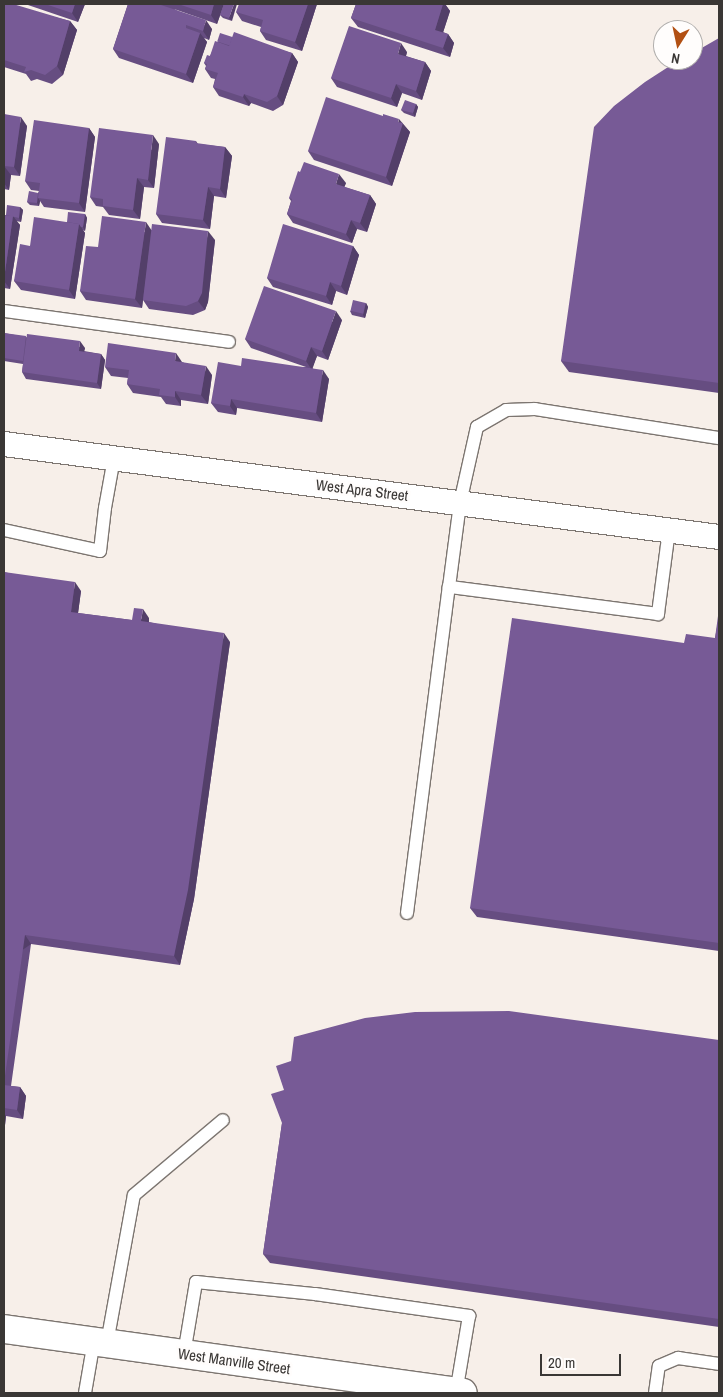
<!DOCTYPE html>
<style>
body{margin:0}
#map{position:relative;width:723px;height:1397px;overflow:hidden;background:#f7efe9;font-family:"Archivo Narrow",sans-serif}
div>[style]{position:absolute}
[style*='--x']{left:calc(var(--x)*1px);top:calc(var(--y)*1px);width:calc(var(--w)*1px);rotate:calc(var(--a)*1deg)}
.roads{filter:drop-shadow(1px 0 #7c7570) drop-shadow(-1px 0 #7c7570) drop-shadow(0 1px #7c7570) drop-shadow(0 -1px #7c7570)}
.service>*{height:12px;margin:-6px;padding:0 6px;transform-origin:6px;border-radius:6px;background:#fff}
.minor>*{height:24px;margin:-12px;padding:0 12px;transform-origin:12px;border-radius:12px;background:#fff}
.tertiary>*{height:28px;margin:-14px;padding:0 14px;transform-origin:14px;border-radius:14px;background:#fff}
.wall>*{inset:0;background:#664d81}
.shaded-wall>*{inset:0;background:#533f69;transform-origin:0 0}
.building>*{inset:0;background:#775a96;transform-origin:0 0}
span{translate:-50% -50%;white-space:nowrap;text-align:center;line-height:1.15;-webkit-text-stroke:5px #fffdfc;paint-order:stroke}
.street-label{font-size:15px;color:#3a3735}
.frame{position:absolute;inset:0;border:5px solid #3a3735;pointer-events:none}
.north{position:absolute;left:653px;top:20px;width:50px;height:50px;box-sizing:border-box;background:#fffdfc;border:1px solid #b0aeac;border-radius:50%;rotate:190deg;font-size:14px;font-weight:700;line-height:20px;text-align:center;color:#3a3735}
.north::after{content:'';display:block;margin:auto;width:18px;height:22px;background:#b25013;clip-path:polygon(50% 0,100% 100%,50% 72%,0 100%)}
.scale{position:absolute;left:540px;top:1354px;width:81px;height:22px;box-sizing:border-box;border:2px solid #3a3735;border-top:0;padding-left:6px;font-size:15px;line-height:18px;white-space:nowrap;color:#3a3735;-webkit-text-stroke:4px #fffdfc;paint-order:stroke}
</style>
<div id="map">
<div class="roads">
<div class="service">
<div style="--x:4;--y:311;--w:227;--a:7.8"></div>
<div style="--x:4;--y:530;--w:98;--a:12.3"></div>
<div style="--x:100;--y:551;--w:43;--a:-83.4"></div>
<div style="--x:105;--y:508;--w:51;--a:-79.8"></div>
<div style="--x:669;--y:530;--w:85;--a:97.5"></div>
<div style="--x:658;--y:614;--w:211;--a:-172.6"></div>
<div style="--x:449;--y:587;--w:85;--a:-82.5"></div>
<div style="--x:460;--y:503;--w:78;--a:-77.4"></div>
<div style="--x:477;--y:427;--w:34;--a:-30"></div>
<div style="--x:506;--y:410;--w:29;--a:-2"></div>
<div style="--x:535;--y:409;--w:186;--a:9"></div>
<div style="--x:407;--y:913;--w:329;--a:-82.7"></div>
<div style="--x:107;--y:1343;--w:150;--a:-79.7"></div>
<div style="--x:134;--y:1195;--w:116;--a:-40.1"></div>
<div style="--x:184;--y:1354;--w:73;--a:-80.5"></div>
<div style="--x:196;--y:1282;--w:120;--a:5.8"></div>
<div style="--x:315;--y:1294;--w:156;--a:8.1"></div>
<div style="--x:469;--y:1316;--w:78;--a:99.6"></div>
<div style="--x:85;--y:1393;--w:53;--a:-80.2"></div>
<div style="--x:655;--y:1393;--w:27;--a:-82"></div>
<div style="--x:659;--y:1366;--w:21;--a:-23"></div>
<div style="--x:678;--y:1358;--w:41;--a:8.3"></div>
</div>
<div class="minor">
<div style="--x:4;--y:444;--w:721;--a:7.41"></div>
</div>
<div class="tertiary">
<div style="--x:4;--y:1329;--w:463;--a:7.9"></div>
</div>
</div>
<div class="wall">
<div style="clip-path:polygon(4px 4px,70px 21px,77px 30px,63px 75px,52px 84px,37px 79px,31px 81px,26px 74px,4px 67px)"></div>
<div style="clip-path:polygon(25px 4px,85px 4px,78px 22px)"></div>
<div style="clip-path:polygon(128px 4px,224px 4px,217px 24px,174px 9px,212px 29px,209px 40px,204px 38px,207px 42px,193px 83px,119px 58px,113px 49px)"></div>
<div style="clip-path:polygon(224px 4px,232px 21px,223px 18px,220px 15px)"></div>
<div style="clip-path:polygon(317px 4px,302px 51px,266px 40px,260px 31px,261px 27px,242px 21px,236px 12px)"></div>
<div style="clip-path:polygon(356px 4px,445px 4px,450px 11px,443px 32px,448px 34px,454px 43px,450px 57px,358px 27px,351px 18px)"></div>
<div style="clip-path:polygon(232px 37px,292px 53px,298px 62px,283px 105px,273px 111px,251px 103px,249px 106px,219px 96px,213px 87px,215px 79px,211px 78px,205px 69px,206px 66px,204px 63px,210px 56px,217px 42px)"></div>
<div style="clip-path:polygon(719px 38px,719px 393px,569px 372px,561px 361px)"></div>
<div style="clip-path:polygon(407px 52px,406px 56px,425px 62px,431px 71px,422px 100px,402px 93px,397px 107px,337px 87px,331px 78px)"></div>
<div style="clip-path:polygon(416px 104px,418px 107px,415px 117px,404px 113px,401px 110px)"></div>
<div style="clip-path:polygon(4px 114px,27px 126px,20px 176px,11px 175px,9px 190px,4px 189px)"></div>
<div style="clip-path:polygon(402px 123px,410px 132px,392px 186px,314px 160px,308px 151px)"></div>
<div style="clip-path:polygon(89px 128px,95px 137px,85px 212px,44px 207px,40px 201px,39px 206px,30px 205px,27px 202px,38px 193px,39px 191px,31px 190px,25px 181px)"></div>
<div style="clip-path:polygon(196px 141px,198px 144px,225px 147px,232px 156px,226px 198px,214px 196px,210px 229px,162px 223px,156px 214px)"></div>
<div style="clip-path:polygon(159px 144px,154px 188px,144px 187px,140px 219px,109px 215px,103px 207px,96px 206px,90px 197px)"></div>
<div style="clip-path:polygon(346px 183px,344px 187px,370px 195px,376px 204px,367px 232px,357px 229px,352px 243px,293px 223px,287px 214px,291px 201px,289px 198px)"></div>
<div style="clip-path:polygon(20px 207px,23px 210px,21px 222px,16px 221px,20px 225px,10px 289px,4px 288px,4px 215px,6px 215px)"></div>
<div style="clip-path:polygon(85px 214px,87px 218px,85px 231px,83px 230px,85px 233px,75px 299px,21px 290px,14px 281px,30px 246px,67px 222px)"></div>
<div style="clip-path:polygon(151px 230px,215px 240px,208px 302px,205px 310px,193px 315px,149px 309px,143px 300px,143px 299px,142px 308px,86px 300px,80px 291px,98px 247px)"></div>
<div style="clip-path:polygon(353px 246px,359px 255px,347px 295px,336px 291px,332px 305px,273px 287px,267px 278px)"></div>
<div style="clip-path:polygon(366px 303px,368px 307px,365px 318px,352px 315px,350px 311px)"></div>
<div style="clip-path:polygon(342px 320px,328px 360px,317px 356px,312px 368px,329px 379px,322px 422px,237px 408px,236px 415px,218px 412px,211px 403px,241px 366px,306px 367px,251px 348px,245px 339px)"></div>
<div style="clip-path:polygon(4px 333px,85px 348px,84px 351px,101px 354px,105px 360px,101px 389px,26px 379px,22px 372px,23px 364px,4px 361px)"></div>
<div style="clip-path:polygon(182px 362px,212px 375px,208px 404px,181px 400px,181px 406px,166px 404px,161px 397px,133px 393px,127px 384px,128px 378px,111px 376px,105px 367px)"></div>
<div style="clip-path:polygon(4px 572px,81px 591px,78px 613px,132px 620px,149px 618px,149px 622px,230px 642px,194px 899px,180px 965px,31px 944px,11px 1086px,20px 1087px,26px 1096px,23px 1119px,6px 1116px,4px 1134px)"></div>
<div style="clip-path:polygon(719px 616px,719px 951px,477px 917px,470px 908px,684px 643px,715px 638px)"></div>
<div style="clip-path:polygon(719px 1040px,719px 1327px,270px 1263px,263px 1254px,282px 1123px)"></div>
</div>
<div class="shaded-wall">
<div style="clip-path:polygon(75px 4px,85px 4px,78px 22px,72px 13px)"></div>
<div style="clip-path:polygon(214px 4px,224px 4px,217px 24px,211px 15px)"></div>
<div style="clip-path:polygon(234px 4px,237px 4px,232px 21px,229px 18px)"></div>
<div style="clip-path:polygon(308px 4px,317px 4px,302px 51px,295px 42px)"></div>
<div style="clip-path:polygon(443px 4px,445px 4px,450px 11px,441px 39px,435px 30px)"></div>
<div style="clip-path:polygon(206px 20px,212px 29px,209px 40px,203px 31px)"></div>
<div style="clip-path:polygon(70px 21px,77px 30px,63px 75px,57px 66px)"></div>
<div style="clip-path:polygon(200px 33px,207px 42px,193px 83px,186px 74px)"></div>
<div style="clip-path:polygon(448px 34px,454px 43px,450px 57px,443px 48px)"></div>
<div style="clip-path:polygon(401px 43px,407px 52px,404px 63px,398px 54px)"></div>
<div style="clip-path:polygon(292px 53px,298px 62px,283px 105px,277px 96px)"></div>
<div style="clip-path:polygon(425px 62px,431px 71px,422px 100px,416px 91px)"></div>
<div style="clip-path:polygon(396px 84px,402px 93px,397px 107px,391px 98px)"></div>
<div style="clip-path:polygon(244px 94px,251px 103px,249px 106px,243px 97px)"></div>
<div style="clip-path:polygon(416px 104px,418px 107px,415px 117px,413px 113px)"></div>
<div style="clip-path:polygon(21px 117px,27px 126px,20px 176px,14px 167px)"></div>
<div style="clip-path:polygon(399px 119px,410px 132px,392px 186px,386px 177px)"></div>
<div style="clip-path:polygon(89px 128px,95px 137px,85px 212px,79px 203px)"></div>
<div style="clip-path:polygon(153px 135px,159px 144px,154px 188px,148px 180px)"></div>
<div style="clip-path:polygon(225px 147px,232px 156px,226px 198px,220px 189px)"></div>
<div style="clip-path:polygon(4px 166px,11px 175px,9px 190px,4px 183px)"></div>
<div style="clip-path:polygon(339px 174px,346px 183px,342px 193px,336px 184px)"></div>
<div style="clip-path:polygon(137px 178px,144px 187px,140px 219px,133px 210px)"></div>
<div style="clip-path:polygon(208px 187px,214px 196px,210px 229px,203px 220px)"></div>
<div style="clip-path:polygon(38px 193px,38px 198px,40px 201px,39px 206px,37px 203px)"></div>
<div style="clip-path:polygon(370px 195px,376px 204px,367px 232px,360px 223px)"></div>
<div style="clip-path:polygon(20px 207px,23px 210px,21px 222px,19px 218px)"></div>
<div style="clip-path:polygon(85px 214px,87px 218px,85px 231px,83px 227px)"></div>
<div style="clip-path:polygon(13px 216px,20px 225px,10px 289px,4px 281px,4px 279px)"></div>
<div style="clip-path:polygon(351px 220px,357px 229px,352px 243px,346px 234px)"></div>
<div style="clip-path:polygon(146px 222px,152px 231px,142px 308px,135px 299px)"></div>
<div style="clip-path:polygon(79px 224px,85px 233px,75px 299px,69px 290px)"></div>
<div style="clip-path:polygon(208px 231px,215px 240px,208px 302px,205px 310px,198px 301px)"></div>
<div style="clip-path:polygon(353px 246px,359px 255px,347px 295px,341px 286px)"></div>
<div style="clip-path:polygon(330px 282px,336px 291px,332px 305px,326px 296px)"></div>
<div style="clip-path:polygon(366px 303px,368px 307px,365px 318px,363px 315px)"></div>
<div style="clip-path:polygon(336px 311px,342px 320px,328px 360px,322px 351px)"></div>
<div style="clip-path:polygon(80px 341px,85px 348px,83px 357px,79px 351px)"></div>
<div style="clip-path:polygon(311px 347px,317px 356px,312px 370px,306px 361px)"></div>
<div style="clip-path:polygon(176px 353px,182px 362px,181px 370px,175px 361px)"></div>
<div style="clip-path:polygon(101px 354px,105px 360px,101px 389px,97px 383px)"></div>
<div style="clip-path:polygon(206px 366px,212px 375px,208px 404px,201px 395px)"></div>
<div style="clip-path:polygon(323px 370px,329px 379px,322px 422px,316px 413px)"></div>
<div style="clip-path:polygon(175px 391px,181px 400px,181px 406px,175px 397px)"></div>
<div style="clip-path:polygon(231px 399px,237px 408px,236px 415px,230px 406px)"></div>
<div style="clip-path:polygon(75px 582px,81px 591px,77px 621px,71px 612px)"></div>
<div style="clip-path:polygon(143px 609px,149px 618px,148px 630px,141px 621px)"></div>
<div style="clip-path:polygon(224px 633px,230px 642px,194px 899px,180px 965px,174px 956px)"></div>
<div style="left:25px;top:935px;width:11px;height:151px;rotate:56deg"></div>
<div style="clip-path:polygon(20px 1087px,26px 1096px,23px 1119px,17px 1110px)"></div>
<div style="clip-path:polygon(4px 1113px,6px 1116px,4px 1134px)"></div>
</div>
<div class="building">
<div style="clip-path:polygon(4px 4px,13px 4px,70px 21px,57px 66px,45px 75px,31px 70px,24px 72px,26px 67px,4px 60px)"></div>
<div style="clip-path:polygon(45px 4px,75px 4px,72px 13px)"></div>
<div style="clip-path:polygon(128px 4px,158px 4px,206px 20px,203px 31px,186px 25px,186px 28px,200px 33px,186px 74px,113px 49px)"></div>
<div style="clip-path:polygon(178px 4px,214px 4px,211px 15px)"></div>
<div style="clip-path:polygon(224px 4px,234px 4px,229px 18px,220px 15px)"></div>
<div style="clip-path:polygon(239px 4px,308px 4px,295px 42px,260px 31px,263px 20px,236px 12px)"></div>
<div style="clip-path:polygon(356px 4px,443px 4px,435px 30px,448px 34px,443px 48px,351px 18px)"></div>
<div style="clip-path:polygon(349px 26px,401px 43px,398px 54px,425px 62px,416px 91px,396px 84px,391px 98px,331px 78px)"></div>
<div style="clip-path:polygon(234px 32px,292px 53px,277px 96px,267px 102px,244px 94px,243px 97px,213px 87px,218px 73px,205px 69px,207px 64px,204px 63px,207px 55px,210px 56px,215px 41px,229px 46px)"></div>
<div style="left:220px;top:33px;width:13px;height:9px;rotate:18deg"></div>
<div style="clip-path:polygon(719px 38px,719px 383px,561px 361px,594px 127px,614px 106px,645px 82px,679px 60px,693px 60px,693px 53px)"></div>
<div style="clip-path:polygon(326px 97px,383px 116px,383px 114px,399px 119px,398px 122px,403px 123px,386px 177px,308px 151px)"></div>
<div style="clip-path:polygon(405px 100px,416px 104px,413px 113px,401px 110px)"></div>
<div style="clip-path:polygon(4px 114px,21px 117px,14px 167px,4px 166px,4px 170px)"></div>
<div style="clip-path:polygon(34px 120px,89px 128px,79px 203px,38px 198px,40px 183px,25px 181px)"></div>
<div style="clip-path:polygon(99px 128px,153px 135px,148px 180px,137px 178px,133px 210px,103px 206px,103px 199px,90px 197px)"></div>
<div style="clip-path:polygon(166px 137px,196px 141px,196px 143px,225px 147px,220px 189px,208px 187px,203px 220px,156px 214px)"></div>
<div style="clip-path:polygon(304px 162px,339px 174px,336px 184px,370px 195px,360px 223px,351px 220px,346px 234px,287px 214px,292px 199px,289px 198px,298px 171px,300px 172px)"></div>
<div style="clip-path:polygon(29px 191px,38px 193px,37px 203px,27px 202px)"></div>
<div style="clip-path:polygon(7px 205px,20px 207px,19px 218px,6px 215px)"></div>
<div style="clip-path:polygon(68px 212px,85px 214px,83px 227px,81px 227px,79px 224px,67px 222px)"></div>
<div style="clip-path:polygon(4px 215px,13px 216px,4px 279px)"></div>
<div style="clip-path:polygon(102px 216px,146px 222px,135px 299px,80px 291px,86px 246px,98px 247px)"></div>
<div style="clip-path:polygon(34px 217px,79px 224px,69px 290px,14px 281px,20px 244px,30px 246px)"></div>
<div style="clip-path:polygon(152px 224px,208px 231px,202px 293px,198px 301px,186px 306px,143px 300px)"></div>
<div style="clip-path:polygon(283px 224px,353px 246px,341px 286px,330px 282px,326px 296px,267px 278px)"></div>
<div style="clip-path:polygon(264px 286px,336px 311px,322px 351px,311px 347px,306px 361px,245px 339px)"></div>
<div style="left:353px;top:300px;width:13px;height:11px;rotate:13deg"></div>
<div style="clip-path:polygon(4px 333px,26px 336px,23px 361px,4px 358px)"></div>
<div style="clip-path:polygon(27px 334px,80px 341px,79px 351px,101px 354px,97px 383px,22px 372px)"></div>
<div style="clip-path:polygon(108px 343px,176px 353px,175px 361px,206px 366px,201px 395px,175px 391px,175px 397px,159px 395px,160px 389px,127px 384px,129px 370px,105px 367px)"></div>
<div style="clip-path:polygon(242px 358px,323px 370px,316px 413px,231px 399px,230px 406px,211px 403px,218px 362px,241px 366px)"></div>
<div style="clip-path:polygon(4px 572px,75px 582px,71px 612px,132px 620px,134px 608px,143px 609px,141px 621px,224px 633px,188px 890px,174px 956px,25px 935px,4px 1083px)"></div>
<div style="clip-path:polygon(718px 616px,719px 616px,719px 943px,470px 908px,512px 618px,684px 643px,686px 634px,715px 638px)"></div>
<div style="clip-path:polygon(509px 1011px,719px 1040px,719px 1319px,263px 1254px,282px 1123px,271px 1094px,284px 1090px,276px 1066px,291px 1061px,294px 1037px,365px 1018px,415px 1012px)"></div>
<div style="clip-path:polygon(4px 1085px,20px 1087px,17px 1110px,4px 1108px)"></div>
</div>
<div class="street-label">
<span style="left:362px;top:490px;rotate:7deg">West Apra Street</span>
<span style="left:234px;top:1361px;rotate:8deg">West Manville Street</span>
</div>
<div class="frame"></div>
<div class="north">N</div>
<div class="scale">20 m</div>
</div>
